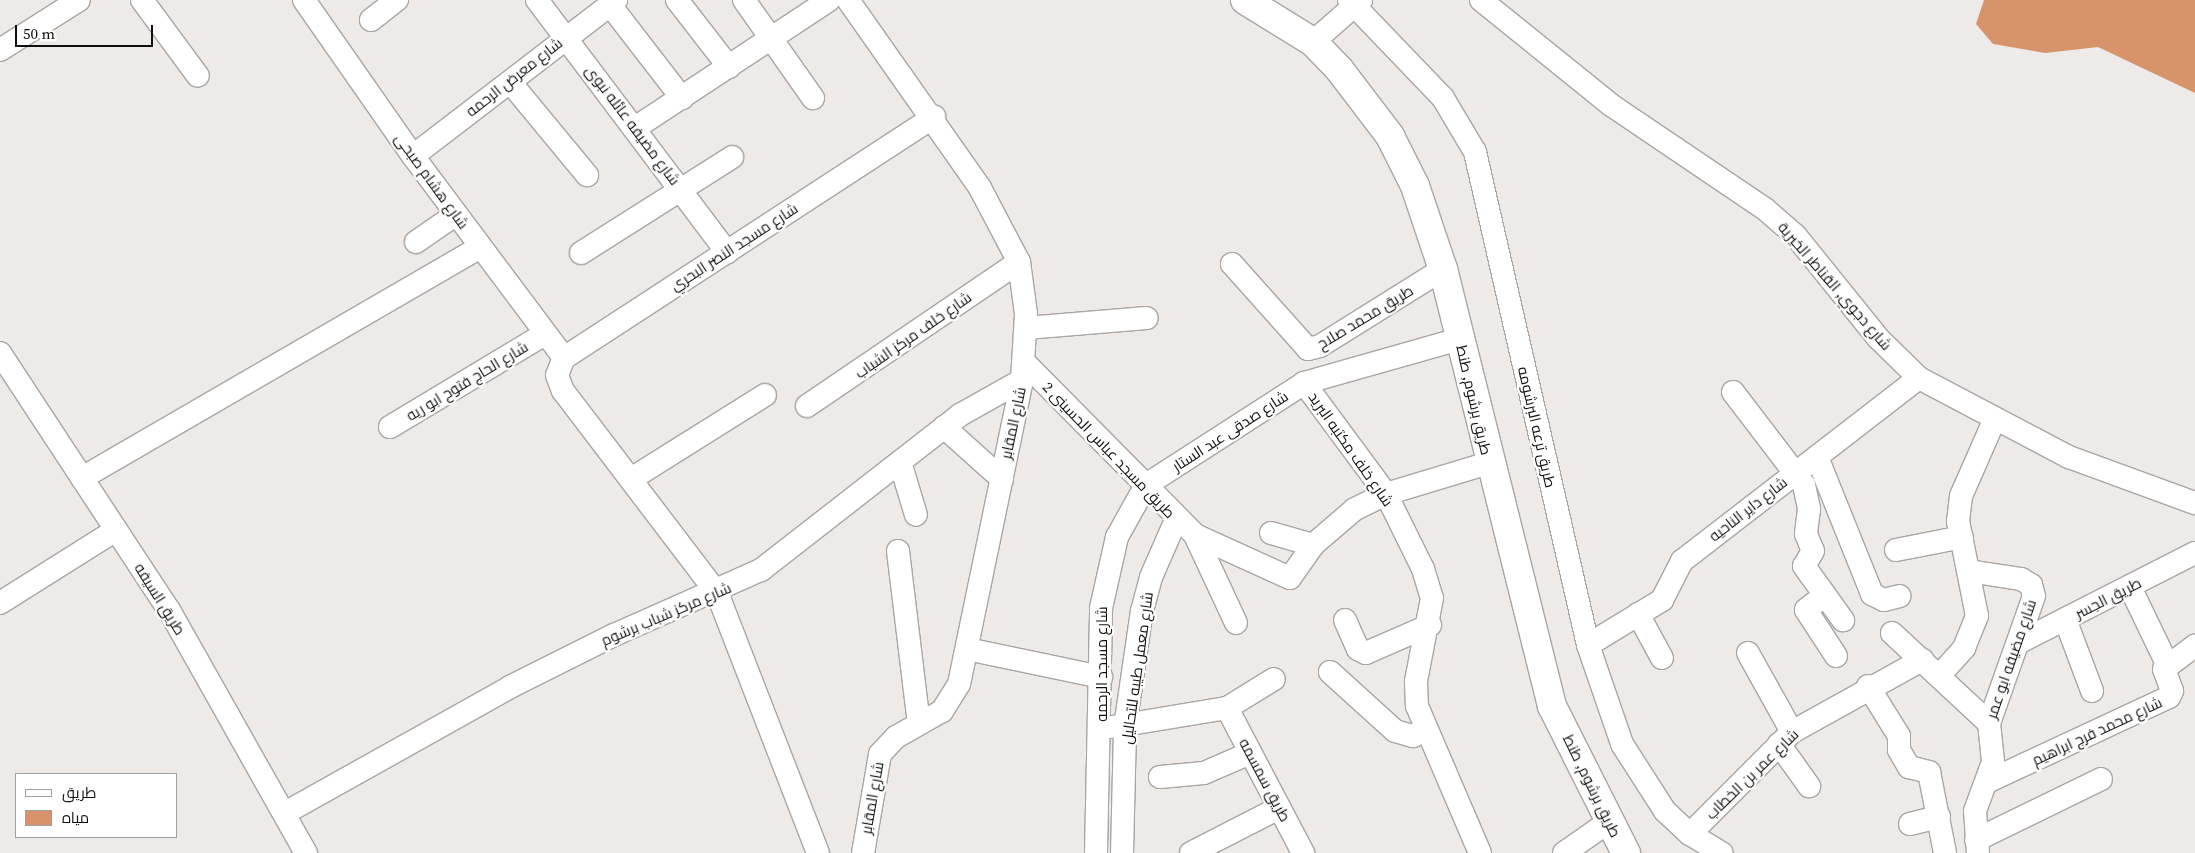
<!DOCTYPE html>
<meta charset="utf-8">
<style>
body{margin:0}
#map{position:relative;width:2195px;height:853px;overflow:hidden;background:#eeeae8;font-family:"Source Serif 4",Cairo,serif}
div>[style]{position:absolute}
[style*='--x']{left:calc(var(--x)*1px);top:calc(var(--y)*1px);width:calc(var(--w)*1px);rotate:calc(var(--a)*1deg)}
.water>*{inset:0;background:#d7946b}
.roads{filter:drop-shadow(1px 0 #a9a5a3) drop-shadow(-1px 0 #a9a5a3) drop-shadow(0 1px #a9a5a3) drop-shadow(0 -1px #a9a5a3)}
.minor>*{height:22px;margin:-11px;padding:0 11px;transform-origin:11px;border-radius:11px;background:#fff}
.major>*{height:28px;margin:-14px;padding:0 14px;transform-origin:14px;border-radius:14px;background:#fff}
span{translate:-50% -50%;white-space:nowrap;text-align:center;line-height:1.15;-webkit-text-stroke:4.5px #fff;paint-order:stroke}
.street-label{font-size:15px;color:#100f0e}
.legend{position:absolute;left:15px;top:773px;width:162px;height:65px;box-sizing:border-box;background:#fff;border:1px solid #9f9f9f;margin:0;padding:6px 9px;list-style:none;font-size:15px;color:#100f0e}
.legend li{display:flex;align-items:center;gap:10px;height:25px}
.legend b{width:25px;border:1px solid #9f9f9f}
.scale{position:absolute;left:15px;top:25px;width:138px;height:22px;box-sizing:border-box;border:2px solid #100f0e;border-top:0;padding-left:6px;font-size:15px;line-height:18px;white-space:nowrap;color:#100f0e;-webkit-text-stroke:4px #fff;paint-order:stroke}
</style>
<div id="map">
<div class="water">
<div style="clip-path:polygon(1984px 0,2195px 0,2195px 93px,2098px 47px,2045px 53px,1993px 44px,1976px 24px)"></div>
</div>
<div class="roads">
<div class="minor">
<div style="--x:142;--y:0;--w:94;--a:53.6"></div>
<div style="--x:304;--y:0;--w:190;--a:55.1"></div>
<div style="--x:413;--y:156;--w:252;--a:53.2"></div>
<div style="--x:537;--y:0;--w:316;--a:53"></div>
<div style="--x:677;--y:0;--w:85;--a:52.2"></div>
<div style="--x:744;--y:0;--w:120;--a:54.9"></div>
<div style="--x:848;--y:0;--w:230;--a:54.9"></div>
<div style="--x:980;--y:188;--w:84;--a:62.2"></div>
<div style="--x:1019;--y:262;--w:52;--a:82.3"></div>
<div style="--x:1026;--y:314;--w:66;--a:93.5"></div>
<div style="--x:1022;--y:380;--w:310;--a:101.7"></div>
<div style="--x:959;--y:684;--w:32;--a:122"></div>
<div style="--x:942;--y:711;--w:53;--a:150.5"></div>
<div style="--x:896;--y:737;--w:23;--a:133"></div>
<div style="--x:880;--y:754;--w:100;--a:99.7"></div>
<div style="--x:1349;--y:0;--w:136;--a:46.2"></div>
<div style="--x:1443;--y:98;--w:63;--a:59.3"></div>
<div style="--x:1475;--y:152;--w:506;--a:77.09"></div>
<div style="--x:1588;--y:645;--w:105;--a:71"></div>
<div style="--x:1622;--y:744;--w:80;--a:57.3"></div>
<div style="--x:1665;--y:811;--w:34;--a:43"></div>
<div style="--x:1690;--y:834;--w:37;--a:31"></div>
<div style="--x:1481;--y:0;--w:167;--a:38.9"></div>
<div style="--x:1611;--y:105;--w:186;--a:34"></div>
<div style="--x:1765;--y:209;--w:40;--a:41"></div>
<div style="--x:1795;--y:235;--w:132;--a:51.1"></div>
<div style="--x:1878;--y:338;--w:57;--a:44.3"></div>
<div style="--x:1919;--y:378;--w:170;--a:27.8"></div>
<div style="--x:2069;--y:457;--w:134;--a:20.1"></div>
<div style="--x:610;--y:5;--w:118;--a:52.3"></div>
<div style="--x:371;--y:20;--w:33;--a:-38"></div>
<div style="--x:1313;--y:42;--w:64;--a:-41.2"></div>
<div style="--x:0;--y:50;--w:93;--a:-32.3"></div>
<div style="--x:510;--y:82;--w:121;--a:50.4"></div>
<div style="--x:635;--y:128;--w:232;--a:-33.4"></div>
<div style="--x:413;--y:156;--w:256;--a:-37.5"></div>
<div style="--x:416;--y:242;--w:47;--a:-34.7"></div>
<div style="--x:581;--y:253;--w:179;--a:-32.4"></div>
<div style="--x:1232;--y:264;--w:114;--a:48.2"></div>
<div style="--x:1308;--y:349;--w:12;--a:-14"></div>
<div style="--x:1320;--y:346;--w:145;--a:-32"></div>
<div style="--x:1026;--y:328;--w:121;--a:-4.7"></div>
<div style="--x:0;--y:353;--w:308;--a:56.7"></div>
<div style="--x:169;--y:610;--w:279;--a:60.6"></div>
<div style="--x:1025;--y:363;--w:242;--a:45.3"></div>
<div style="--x:1195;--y:535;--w:104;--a:24.4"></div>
<div style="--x:1290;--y:578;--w:40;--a:-55.1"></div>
<div style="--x:1313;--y:545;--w:55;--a:-40.6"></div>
<div style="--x:1355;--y:509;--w:34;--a:-26"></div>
<div style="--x:1386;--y:494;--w:108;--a:-16.8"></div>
<div style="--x:1304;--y:383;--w:138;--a:53.5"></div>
<div style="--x:1386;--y:494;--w:84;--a:63.7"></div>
<div style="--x:1423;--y:569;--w:30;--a:73"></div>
<div style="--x:1432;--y:598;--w:85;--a:100.9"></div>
<div style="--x:1416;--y:681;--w:25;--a:88"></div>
<div style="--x:1417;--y:706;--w:160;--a:66.8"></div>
<div style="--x:1733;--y:392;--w:117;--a:52.6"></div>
<div style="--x:1804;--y:485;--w:25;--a:78"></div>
<div style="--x:1809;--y:509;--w:25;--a:97"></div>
<div style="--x:1806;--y:534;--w:18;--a:68"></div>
<div style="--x:1813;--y:551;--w:17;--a:121"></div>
<div style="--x:1804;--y:566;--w:67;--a:54.2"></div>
<div style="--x:807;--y:406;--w:256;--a:-34.2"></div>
<div style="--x:390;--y:427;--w:181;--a:-31"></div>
<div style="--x:944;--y:427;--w:78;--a:41.9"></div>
<div style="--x:1817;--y:457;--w:148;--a:68.1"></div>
<div style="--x:1872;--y:594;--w:13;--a:27"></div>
<div style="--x:1884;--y:600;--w:16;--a:-14"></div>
<div style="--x:900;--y:462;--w:55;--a:73.2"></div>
<div style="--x:82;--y:478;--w:460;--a:-30.1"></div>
<div style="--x:631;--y:479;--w:158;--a:-32.1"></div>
<div style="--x:1271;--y:533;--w:44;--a:15.9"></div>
<div style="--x:1195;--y:535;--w:97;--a:65"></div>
<div style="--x:1896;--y:550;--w:67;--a:-11.1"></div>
<div style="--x:898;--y:551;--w:174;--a:83.1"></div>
<div style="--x:1969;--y:571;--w:53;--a:8.7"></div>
<div style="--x:2021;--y:579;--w:12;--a:31"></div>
<div style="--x:2031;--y:585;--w:11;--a:75"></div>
<div style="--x:2034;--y:596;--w:135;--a:109.5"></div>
<div style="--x:1989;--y:723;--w:39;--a:84"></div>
<div style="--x:1993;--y:762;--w:52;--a:110.2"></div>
<div style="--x:1975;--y:811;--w:42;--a:85.9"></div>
<div style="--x:2130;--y:587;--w:88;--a:64.3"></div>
<div style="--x:1825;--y:595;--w:24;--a:142"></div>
<div style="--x:1806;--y:610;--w:55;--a:56.9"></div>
<div style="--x:0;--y:603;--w:137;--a:-32.2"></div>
<div style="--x:1638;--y:614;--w:50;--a:61.4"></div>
<div style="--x:2065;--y:619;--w:77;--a:69.4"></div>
<div style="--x:1345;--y:620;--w:32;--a:66"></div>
<div style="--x:1358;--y:649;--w:9;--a:27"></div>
<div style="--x:1366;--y:653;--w:70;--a:-23.6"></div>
<div style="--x:1892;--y:633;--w:132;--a:42.9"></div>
<div style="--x:2020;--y:642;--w:196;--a:-27"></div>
<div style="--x:1588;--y:645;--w:87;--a:-31.3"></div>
<div style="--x:1662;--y:600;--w:44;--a:-62.9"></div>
<div style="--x:1682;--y:561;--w:299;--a:-37.7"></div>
<div style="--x:967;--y:649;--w:137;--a:11.8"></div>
<div style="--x:1748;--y:653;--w:90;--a:60.9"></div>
<div style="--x:1330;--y:672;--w:88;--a:42.2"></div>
<div style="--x:1395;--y:731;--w:19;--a:16"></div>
<div style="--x:1413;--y:736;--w:13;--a:-27"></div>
<div style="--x:1939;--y:676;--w:38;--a:-48"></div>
<div style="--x:1964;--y:648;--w:35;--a:-68"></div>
<div style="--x:1977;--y:616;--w:97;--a:-101.3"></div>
<div style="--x:1958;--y:521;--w:25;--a:-83"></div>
<div style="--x:1961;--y:496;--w:82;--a:-66.3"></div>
<div style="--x:1868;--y:686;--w:59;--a:58.2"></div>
<div style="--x:1899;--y:736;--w:14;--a:90"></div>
<div style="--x:1899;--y:750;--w:20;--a:60"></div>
<div style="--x:1909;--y:767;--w:21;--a:14"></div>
<div style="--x:1929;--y:772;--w:83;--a:78.8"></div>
<div style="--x:1227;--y:708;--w:164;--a:62.3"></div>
<div style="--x:1112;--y:727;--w:117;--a:-9.4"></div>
<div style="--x:1227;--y:708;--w:55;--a:-31.7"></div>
<div style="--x:1779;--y:744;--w:52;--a:54.5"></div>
<div style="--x:1160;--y:777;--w:44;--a:-5.2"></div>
<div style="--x:1204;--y:773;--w:50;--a:-23.5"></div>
<div style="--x:1989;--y:781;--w:199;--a:-25"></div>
<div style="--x:2169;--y:697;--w:7;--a:-63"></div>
<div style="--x:2172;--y:691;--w:23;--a:-110"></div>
<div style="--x:2164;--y:669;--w:39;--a:-37"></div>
<div style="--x:285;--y:813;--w:258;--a:-29.2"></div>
<div style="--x:510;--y:687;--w:116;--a:-26.6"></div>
<div style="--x:614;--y:635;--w:161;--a:-23.9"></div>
<div style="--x:761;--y:570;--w:252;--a:-37.9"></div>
<div style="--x:960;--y:415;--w:71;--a:-29.4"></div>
<div style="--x:1910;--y:824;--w:30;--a:-14"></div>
<div style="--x:1690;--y:834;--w:144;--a:-45"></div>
<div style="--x:1792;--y:732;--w:149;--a:-29"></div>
<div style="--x:1976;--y:840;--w:139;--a:-26"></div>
<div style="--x:818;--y:853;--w:279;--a:-111.2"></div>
<div style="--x:717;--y:593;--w:254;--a:-127.3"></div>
<div style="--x:563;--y:391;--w:17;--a:-111"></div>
<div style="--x:557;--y:375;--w:18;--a:-68"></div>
<div style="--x:564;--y:358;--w:442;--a:-33.1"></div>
<div style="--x:1096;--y:853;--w:245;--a:-88.8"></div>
<div style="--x:1101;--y:608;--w:73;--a:-77.3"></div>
<div style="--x:1117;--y:537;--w:60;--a:-60.9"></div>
<div style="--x:1146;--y:485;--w:188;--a:-32.8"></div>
<div style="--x:1304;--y:383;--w:162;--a:-15.8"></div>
<div style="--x:1122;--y:853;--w:126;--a:-88.6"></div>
<div style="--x:1125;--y:727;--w:117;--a:-81.7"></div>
<div style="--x:1142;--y:611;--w:35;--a:-75"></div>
<div style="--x:1151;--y:577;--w:62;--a:-66.3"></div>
<div style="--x:1191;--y:853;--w:99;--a:-27.1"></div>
<div style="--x:1564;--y:853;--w:52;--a:-34.9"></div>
</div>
<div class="major">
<div style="--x:1245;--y:0;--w:80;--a:31.7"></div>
<div style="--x:1313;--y:42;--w:37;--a:46"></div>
<div style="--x:1339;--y:69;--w:84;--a:52.7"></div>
<div style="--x:1390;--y:136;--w:56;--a:63.4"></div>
<div style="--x:1415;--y:186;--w:88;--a:71.4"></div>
<div style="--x:1443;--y:269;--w:450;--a:76"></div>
<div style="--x:1552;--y:706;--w:165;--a:63.3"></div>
</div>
</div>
<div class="street-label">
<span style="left:514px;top:77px;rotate:-38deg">شارع معرض الرحمه</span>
<span style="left:633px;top:125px;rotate:53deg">شارع مضيفه عائله نبوى</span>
<span style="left:432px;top:181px;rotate:54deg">شارع هشام صبحى</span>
<span style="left:734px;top:247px;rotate:-33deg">شارع مسجد النصر البحري</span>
<span style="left:1835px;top:286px;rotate:49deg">شارع دجوي, القناطر الخيرية</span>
<span style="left:1365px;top:317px;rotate:-31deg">طريق محمد صلاح</span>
<span style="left:913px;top:335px;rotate:-35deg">شارع خلف مركز الشباب</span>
<span style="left:467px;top:381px;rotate:-31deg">شارع الحاج فتوح ابو ريه</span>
<span style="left:1474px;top:400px;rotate:77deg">طريق برشوم, طنط</span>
<span style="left:1013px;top:423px;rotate:-78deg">شارع المقابر</span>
<span style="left:1537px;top:427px;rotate:77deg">طريق ترعه البرشومه</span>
<span style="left:1230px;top:431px;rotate:-33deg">شارع صدقى عبد الستار</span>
<span style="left:1351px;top:449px;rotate:55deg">شارع خلف مكتبه البريد</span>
<span style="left:1109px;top:450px;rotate:46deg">طريق مسجد عباس الحسينى 2</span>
<span style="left:1748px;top:509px;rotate:-38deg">شارع داير الناحيه</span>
<span style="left:2108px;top:598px;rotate:-27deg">طريق الجسر</span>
<span style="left:160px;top:599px;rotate:58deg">طريق السيفه</span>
<span style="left:666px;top:614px;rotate:-23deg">شارع مركز شباب برشوم</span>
<span style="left:2011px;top:659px;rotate:-71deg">شارع مضيفه ابو عمر</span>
<span style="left:1102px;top:664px;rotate:-90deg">شارع مسجد الرحمه</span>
<span style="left:1137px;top:668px;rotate:-82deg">شارع معمل طيبه للتحاليل</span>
<span style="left:2097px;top:731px;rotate:-25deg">شارع محمد فرج ابراهيم</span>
<span style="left:1752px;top:774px;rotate:-44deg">شارع عمر بن الخطاب</span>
<span style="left:1265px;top:780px;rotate:62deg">طريق سمسمه</span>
<span style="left:1592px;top:786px;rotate:64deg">طريق برشوم, طنط</span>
<span style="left:872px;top:798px;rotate:-80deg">شارع المقابر</span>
</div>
<ul class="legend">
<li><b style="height:6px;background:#fff"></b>طريق</li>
<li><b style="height:14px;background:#d7946b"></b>مياه</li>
</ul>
<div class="scale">50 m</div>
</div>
